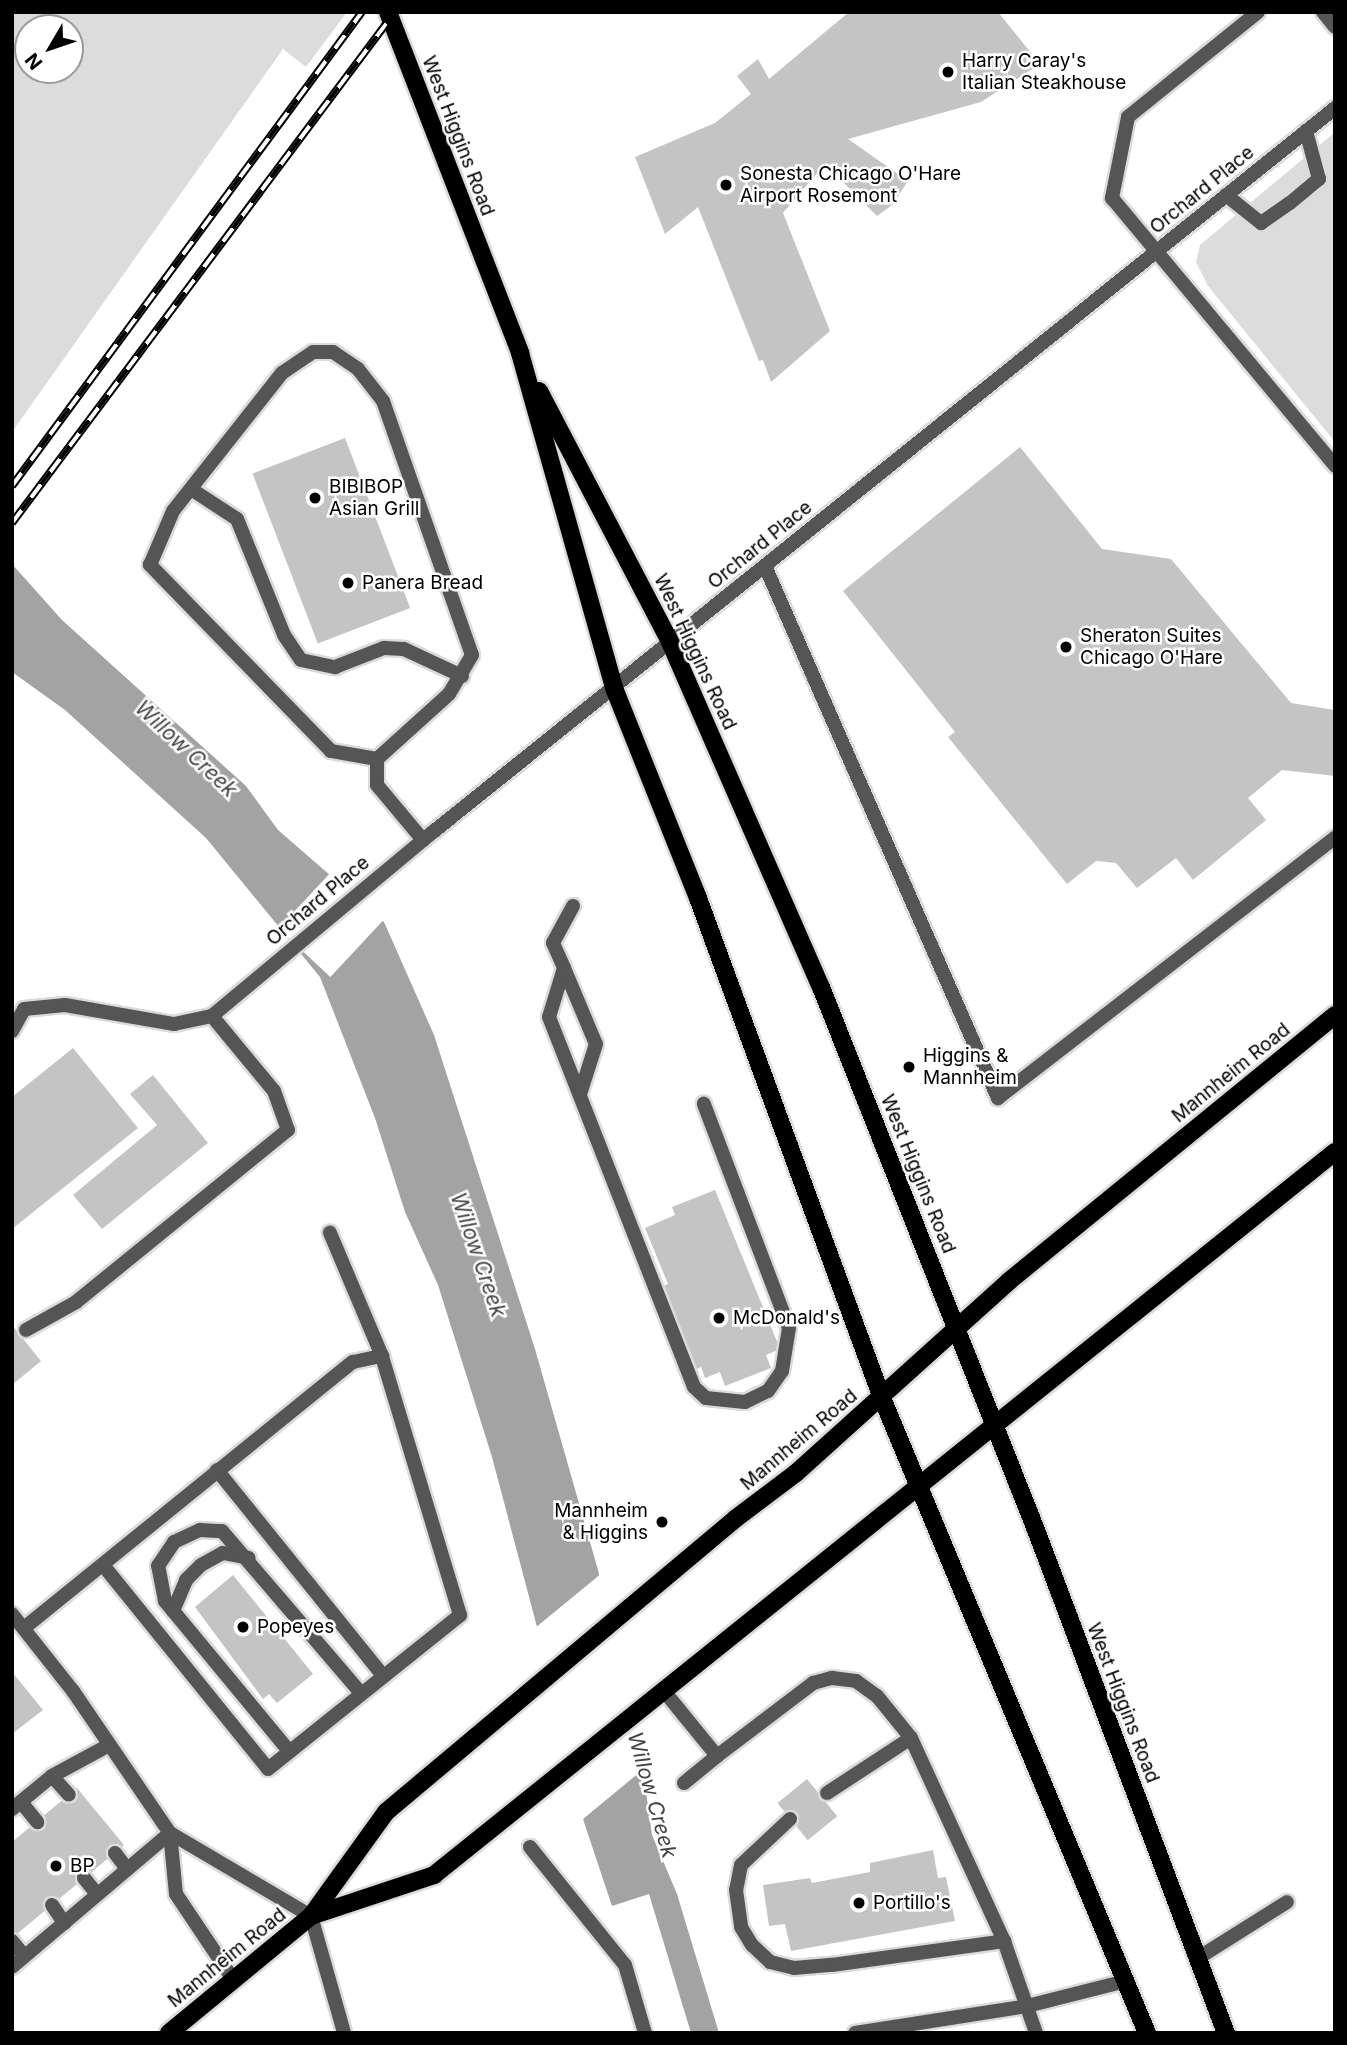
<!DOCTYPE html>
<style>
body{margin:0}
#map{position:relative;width:1347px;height:2045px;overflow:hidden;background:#fff;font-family:Inter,sans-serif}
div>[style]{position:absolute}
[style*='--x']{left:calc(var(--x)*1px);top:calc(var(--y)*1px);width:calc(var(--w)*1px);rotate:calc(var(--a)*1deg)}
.green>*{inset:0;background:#dcdcdc}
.water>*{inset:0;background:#a3a3a3}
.pier>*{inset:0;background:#fff;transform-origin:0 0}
.building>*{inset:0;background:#c4c4c4;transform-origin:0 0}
.roads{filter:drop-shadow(2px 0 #dbdbdb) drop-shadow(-2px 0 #dbdbdb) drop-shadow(0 2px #dbdbdb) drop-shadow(0 -2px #dbdbdb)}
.service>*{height:14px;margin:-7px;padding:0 7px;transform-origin:7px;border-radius:7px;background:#555}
.primary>*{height:18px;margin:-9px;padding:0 9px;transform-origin:9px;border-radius:9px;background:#000}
.rail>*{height:8px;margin-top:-4px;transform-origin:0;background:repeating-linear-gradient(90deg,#fff 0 16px,#000 0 32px);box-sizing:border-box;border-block:2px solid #000}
.dots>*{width:19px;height:19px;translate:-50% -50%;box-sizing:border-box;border:4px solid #fff;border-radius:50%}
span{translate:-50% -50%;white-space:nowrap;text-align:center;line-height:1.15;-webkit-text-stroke:5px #fff;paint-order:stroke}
.poi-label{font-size:19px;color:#000}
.left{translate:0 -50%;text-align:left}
.right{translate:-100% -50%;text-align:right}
.street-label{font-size:19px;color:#000}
.water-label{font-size:21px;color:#444;font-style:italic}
.frame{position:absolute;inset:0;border:14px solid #000;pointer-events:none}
.north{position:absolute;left:14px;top:14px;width:70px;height:70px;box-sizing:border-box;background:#fff;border:2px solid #999;border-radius:50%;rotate:231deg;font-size:19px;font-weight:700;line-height:28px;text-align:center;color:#000}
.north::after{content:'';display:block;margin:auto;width:24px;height:32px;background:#000;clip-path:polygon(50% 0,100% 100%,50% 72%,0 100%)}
</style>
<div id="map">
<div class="green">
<div style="clip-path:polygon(evenodd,12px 12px,347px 12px,306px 67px,283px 49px,12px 432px,12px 12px,28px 28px,70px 28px,70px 70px,28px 70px,28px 28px)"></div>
<div style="clip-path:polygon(1335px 132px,1335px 442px,1208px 286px,1196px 262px,1200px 245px)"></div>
</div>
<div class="water">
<div style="clip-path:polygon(12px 564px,62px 620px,246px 786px,278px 830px,384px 922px,434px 1035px,535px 1349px,598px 1570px,643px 1770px,652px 1835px,677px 1894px,719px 2033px,691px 2033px,649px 1894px,612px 1906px,583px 1819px,586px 1812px,492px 1457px,438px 1285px,405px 1212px,375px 1118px,320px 977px,206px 838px,65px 710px,12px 672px)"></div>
</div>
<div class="pier">
<div style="left:333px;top:870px;width:71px;height:80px;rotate:43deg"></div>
<div style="clip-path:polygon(602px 1573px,646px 1767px,583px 1819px,535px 1628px)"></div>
</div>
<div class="building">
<div style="clip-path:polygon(849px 12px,998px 12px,1040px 64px,981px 102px,848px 139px,908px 181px,892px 205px,877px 216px,825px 164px,783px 213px,830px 331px,771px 382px,763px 360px,759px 361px,698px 207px,665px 234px,635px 157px,715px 123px,751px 94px,737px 76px,758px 59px,769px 79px)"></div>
<div style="left:345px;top:438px;width:182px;height:99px;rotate:69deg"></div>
<div style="clip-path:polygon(1020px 447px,1102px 549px,1171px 559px,1291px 703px,1335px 710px,1335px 776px,1282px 770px,1248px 798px,1266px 820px,1193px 880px,1176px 858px,1137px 888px,1116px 863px,1107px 862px,1096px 861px,1067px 884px,948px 737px,955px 732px,843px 591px)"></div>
<div style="clip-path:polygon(73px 1048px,138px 1128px,12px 1229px,12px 1097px)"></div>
<div style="clip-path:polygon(153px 1075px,208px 1143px,102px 1229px,73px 1195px,157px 1125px,130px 1094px)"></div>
<div style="clip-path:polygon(715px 1190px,780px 1349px,766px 1355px,771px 1368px,725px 1386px,720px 1372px,705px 1378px,701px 1367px,693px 1371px,659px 1288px,668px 1284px,645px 1228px,675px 1215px,672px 1207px)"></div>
<div style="clip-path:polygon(12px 1325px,41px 1361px,12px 1385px)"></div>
<div style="clip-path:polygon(233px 1575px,313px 1674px,277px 1703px,269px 1694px,263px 1699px,195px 1607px)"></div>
<div style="clip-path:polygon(12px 1672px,43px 1710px,12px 1734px)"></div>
<div style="left:807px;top:1779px;width:48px;height:38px;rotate:51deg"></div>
<div style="clip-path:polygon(77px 1788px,124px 1845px,12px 1938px,12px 1842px)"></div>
<div style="clip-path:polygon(933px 1850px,938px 1878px,946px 1877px,955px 1921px,791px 1951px,785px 1924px,769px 1926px,763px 1885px,810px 1878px,812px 1883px,870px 1872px,870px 1863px)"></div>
</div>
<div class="roads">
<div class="service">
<div style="--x:1258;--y:12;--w:167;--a:141.1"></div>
<div style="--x:1128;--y:117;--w:83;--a:101.2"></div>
<div style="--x:1112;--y:198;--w:349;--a:50.2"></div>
<div style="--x:1323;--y:12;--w:19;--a:51"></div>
<div style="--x:1226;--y:195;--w:45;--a:38.7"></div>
<div style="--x:1261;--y:223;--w:35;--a:-35"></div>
<div style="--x:1290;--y:203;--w:38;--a:-40"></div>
<div style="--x:1319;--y:179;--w:50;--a:-105.2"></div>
<div style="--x:191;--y:489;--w:55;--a:33.1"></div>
<div style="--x:237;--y:519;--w:125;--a:67.9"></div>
<div style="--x:284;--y:635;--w:30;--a:56"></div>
<div style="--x:301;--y:660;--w:35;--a:12"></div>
<div style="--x:335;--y:667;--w:53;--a:-21.2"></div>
<div style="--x:384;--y:648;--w:20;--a:3"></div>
<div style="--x:404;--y:649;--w:64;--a:25"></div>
<div style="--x:765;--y:566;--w:581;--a:66.35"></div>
<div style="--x:998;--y:1098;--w:426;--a:-37.7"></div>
<div style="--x:377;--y:759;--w:47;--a:-170.1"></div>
<div style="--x:331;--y:751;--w:260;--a:-134.2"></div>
<div style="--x:150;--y:565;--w:59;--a:-66.9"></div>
<div style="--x:173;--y:511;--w:176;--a:-51.7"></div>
<div style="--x:282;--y:373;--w:37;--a:-34"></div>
<div style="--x:313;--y:352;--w:20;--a:0"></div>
<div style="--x:333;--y:352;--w:30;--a:34"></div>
<div style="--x:358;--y:369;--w:41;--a:52"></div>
<div style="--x:383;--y:401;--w:269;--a:70.7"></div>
<div style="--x:472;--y:655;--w:45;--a:120.5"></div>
<div style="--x:449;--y:694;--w:97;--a:137.9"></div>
<div style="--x:377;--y:759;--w:26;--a:90"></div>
<div style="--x:377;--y:785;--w:72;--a:50.1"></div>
<div style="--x:573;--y:906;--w:42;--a:118.4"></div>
<div style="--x:553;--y:943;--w:27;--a:66"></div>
<div style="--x:564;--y:968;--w:51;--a:107"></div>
<div style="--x:549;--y:1017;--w:397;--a:68.6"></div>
<div style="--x:694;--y:1387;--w:16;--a:43"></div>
<div style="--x:706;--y:1398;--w:39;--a:6"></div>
<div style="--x:745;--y:1402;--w:25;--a:-26"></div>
<div style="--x:768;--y:1391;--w:24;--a:-55"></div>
<div style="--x:782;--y:1371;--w:44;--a:-80.8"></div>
<div style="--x:789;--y:1328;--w:240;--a:-110.8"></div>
<div style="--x:564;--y:968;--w:82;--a:67.2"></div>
<div style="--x:596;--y:1044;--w:52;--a:107.7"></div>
<div style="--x:12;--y:1031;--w:25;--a:-61"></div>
<div style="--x:24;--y:1009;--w:41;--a:-5.6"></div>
<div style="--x:65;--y:1005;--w:111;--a:9.9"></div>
<div style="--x:174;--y:1024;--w:39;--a:-12"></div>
<div style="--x:212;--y:1016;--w:288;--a:-39.8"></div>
<div style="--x:433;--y:832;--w:1157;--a:-38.75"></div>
<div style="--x:26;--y:1330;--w:57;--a:-29.2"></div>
<div style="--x:76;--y:1302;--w:273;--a:-39.1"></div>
<div style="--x:288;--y:1130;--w:41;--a:-109.7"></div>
<div style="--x:274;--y:1091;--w:97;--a:-129.6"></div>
<div style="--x:217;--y:1470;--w:265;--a:51.1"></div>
<div style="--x:103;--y:1565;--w:262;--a:51"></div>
<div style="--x:268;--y:1769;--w:246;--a:-38.7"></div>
<div style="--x:460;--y:1615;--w:270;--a:-106.8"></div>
<div style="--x:382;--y:1356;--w:134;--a:-112.9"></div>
<div style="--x:173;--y:1611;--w:34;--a:-67"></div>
<div style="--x:186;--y:1580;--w:21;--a:-45"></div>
<div style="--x:201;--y:1565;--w:25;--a:-29"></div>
<div style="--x:223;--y:1553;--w:26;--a:11"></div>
<div style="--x:12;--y:1614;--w:98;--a:51.6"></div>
<div style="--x:73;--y:1691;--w:172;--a:55.7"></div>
<div style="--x:170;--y:1833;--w:164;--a:30.5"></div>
<div style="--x:311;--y:1916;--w:122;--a:74.2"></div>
<div style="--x:24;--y:1628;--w:423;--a:-39"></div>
<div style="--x:353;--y:1362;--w:30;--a:-12"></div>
<div style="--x:664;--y:1691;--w:84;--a:50.8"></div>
<div style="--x:717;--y:1756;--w:121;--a:-37.2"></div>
<div style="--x:813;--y:1683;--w:20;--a:-15"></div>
<div style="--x:832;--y:1678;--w:24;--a:7"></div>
<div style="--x:856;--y:1681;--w:26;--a:36"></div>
<div style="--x:877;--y:1696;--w:54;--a:51"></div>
<div style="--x:911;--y:1738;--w:223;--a:65.4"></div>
<div style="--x:1004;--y:1941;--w:97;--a:70.8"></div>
<div style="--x:289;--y:1751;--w:195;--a:-129.6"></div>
<div style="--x:165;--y:1601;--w:36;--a:-101"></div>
<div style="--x:158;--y:1566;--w:29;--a:-56"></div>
<div style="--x:174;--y:1542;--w:29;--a:-25"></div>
<div style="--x:200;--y:1530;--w:22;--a:3"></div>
<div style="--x:222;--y:1531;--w:213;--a:49.4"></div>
<div style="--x:52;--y:1776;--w:25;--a:48"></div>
<div style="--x:684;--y:1783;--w:43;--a:-39.3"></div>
<div style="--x:827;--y:1793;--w:100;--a:-33.2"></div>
<div style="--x:21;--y:1802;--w:26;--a:51"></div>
<div style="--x:12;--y:1809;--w:52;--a:-39.5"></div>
<div style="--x:52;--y:1776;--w:65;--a:-28.5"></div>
<div style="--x:790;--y:1819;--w:67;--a:136.8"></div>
<div style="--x:741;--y:1865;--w:25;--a:101"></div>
<div style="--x:736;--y:1890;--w:37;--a:82"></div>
<div style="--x:741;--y:1927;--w:21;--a:59"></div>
<div style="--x:752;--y:1945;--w:25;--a:43"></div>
<div style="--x:770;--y:1962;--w:25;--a:14"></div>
<div style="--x:794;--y:1968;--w:38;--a:-5"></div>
<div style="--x:832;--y:1965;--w:174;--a:-7.9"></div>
<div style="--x:170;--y:1833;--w:61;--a:84.4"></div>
<div style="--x:176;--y:1894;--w:102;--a:56.2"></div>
<div style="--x:530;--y:1847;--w:151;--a:51.2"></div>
<div style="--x:625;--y:1965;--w:71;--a:73.6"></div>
<div style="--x:115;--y:1853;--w:20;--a:53"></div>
<div style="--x:84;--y:1878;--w:21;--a:51"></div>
<div style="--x:52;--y:1905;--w:22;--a:56"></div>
<div style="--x:12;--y:1941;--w:19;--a:51"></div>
<div style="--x:1198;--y:1958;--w:105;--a:-32.2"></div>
<div style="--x:12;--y:1967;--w:207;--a:-40.3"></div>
<div style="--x:855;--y:2033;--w:174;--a:-8.9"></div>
<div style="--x:1027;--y:2006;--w:102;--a:-14.2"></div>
</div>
<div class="primary">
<div style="--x:388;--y:12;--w:366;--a:68.8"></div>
<div style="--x:520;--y:353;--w:348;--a:74.3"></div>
<div style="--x:614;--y:688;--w:226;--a:68.2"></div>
<div style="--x:698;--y:898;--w:533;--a:69.8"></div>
<div style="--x:882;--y:1398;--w:688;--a:67.35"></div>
<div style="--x:539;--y:391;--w:283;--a:62.4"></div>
<div style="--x:670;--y:642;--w:377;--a:66.4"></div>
<div style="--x:821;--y:987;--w:584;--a:68.4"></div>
<div style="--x:1036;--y:1530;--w:538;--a:69.31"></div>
<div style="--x:311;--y:1916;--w:130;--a:-18.4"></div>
<div style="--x:434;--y:1875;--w:1155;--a:-38.75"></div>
<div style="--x:169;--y:2033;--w:184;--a:-39.5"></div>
<div style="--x:311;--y:1916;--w:128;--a:-54.2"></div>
<div style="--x:386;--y:1812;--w:456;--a:-40"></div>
<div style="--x:735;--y:1519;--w:76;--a:-37"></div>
<div style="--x:796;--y:1473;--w:287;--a:-42"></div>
<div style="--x:1009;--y:1281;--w:421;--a:-39.2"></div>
</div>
</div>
<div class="rail">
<div style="--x:12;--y:486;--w:589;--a:-53.56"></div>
<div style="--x:12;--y:523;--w:639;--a:-53.15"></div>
</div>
<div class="dots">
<div style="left:948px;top:72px;background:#000"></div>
<div style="left:726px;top:185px;background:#000"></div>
<div style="left:315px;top:498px;background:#000"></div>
<div style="left:348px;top:583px;background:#000"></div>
<div style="left:1066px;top:647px;background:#000"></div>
<div style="left:909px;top:1067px;background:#000"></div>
<div style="left:719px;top:1318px;background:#000"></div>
<div style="left:662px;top:1522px;background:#000"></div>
<div style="left:243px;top:1627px;background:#000"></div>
<div style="left:56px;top:1866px;background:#000"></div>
<div style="left:859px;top:1903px;background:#000"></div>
</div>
<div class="poi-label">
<span class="left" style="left:962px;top:72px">Harry Caray's<br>Italian Steakhouse</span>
<span class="left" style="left:740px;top:185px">Sonesta Chicago O'Hare<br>Airport Rosemont</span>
<span class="left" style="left:329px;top:498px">BIBIBOP<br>Asian Grill</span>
<span class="left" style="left:362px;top:583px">Panera Bread</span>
<span class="left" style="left:1080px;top:647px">Sheraton Suites<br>Chicago O'Hare</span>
<span class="left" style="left:923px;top:1067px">Higgins &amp;<br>Mannheim</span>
<span class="left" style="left:733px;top:1318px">McDonald's</span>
<span class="right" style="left:648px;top:1522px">Mannheim<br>&amp; Higgins</span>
<span class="left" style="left:257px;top:1627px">Popeyes</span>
<span class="left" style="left:70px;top:1866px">BP</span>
<span class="left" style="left:873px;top:1903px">Portillo's</span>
</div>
<div class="street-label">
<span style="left:458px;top:136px;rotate:69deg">West Higgins Road</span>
<span style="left:1202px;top:190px;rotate:-39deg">Orchard Place</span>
<span style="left:760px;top:545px;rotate:-39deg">Orchard Place</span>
<span style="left:695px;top:652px;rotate:65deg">West Higgins Road</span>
<span style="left:318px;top:901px;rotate:-40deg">Orchard Place</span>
<span style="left:1231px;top:1073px;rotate:-39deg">Mannheim Road</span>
<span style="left:918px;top:1174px;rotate:68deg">West Higgins Road</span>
<span style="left:799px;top:1440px;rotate:-40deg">Mannheim Road</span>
<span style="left:1123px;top:1703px;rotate:69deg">West Higgins Road</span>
<span style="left:227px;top:1958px;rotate:-39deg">Mannheim Road</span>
</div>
<div class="water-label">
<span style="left:186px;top:749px;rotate:43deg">Willow Creek</span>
<span style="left:478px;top:1255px;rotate:71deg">Willow Creek</span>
<span style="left:652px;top:1795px;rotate:74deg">Willow Creek</span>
</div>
<div class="frame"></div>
<div class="north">N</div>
</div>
